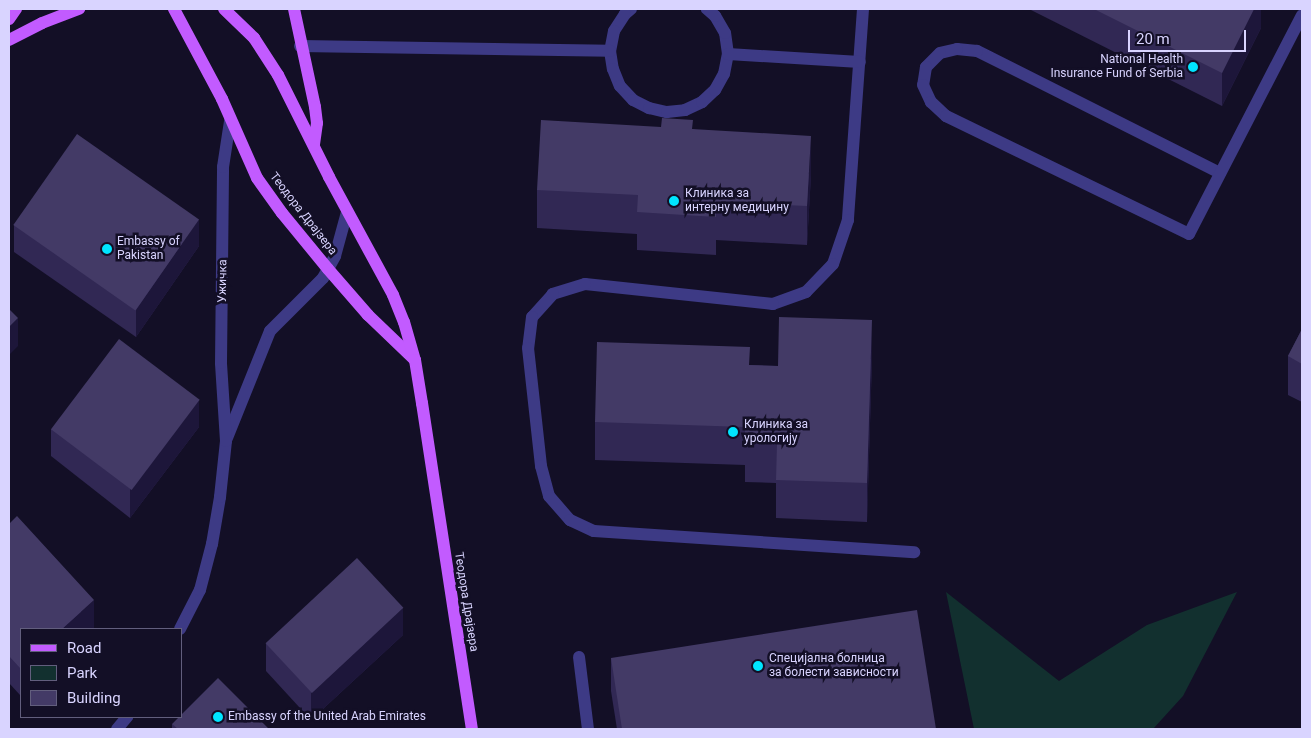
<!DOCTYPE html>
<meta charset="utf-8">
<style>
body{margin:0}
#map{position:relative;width:1311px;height:738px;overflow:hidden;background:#130f26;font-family:Roboto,sans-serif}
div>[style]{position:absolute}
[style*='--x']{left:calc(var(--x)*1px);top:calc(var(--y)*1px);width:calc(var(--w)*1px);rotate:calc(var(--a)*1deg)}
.green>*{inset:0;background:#12302f}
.minor>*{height:12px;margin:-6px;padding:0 6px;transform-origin:6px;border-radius:6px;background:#3d3a85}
.major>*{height:12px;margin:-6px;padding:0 6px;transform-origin:6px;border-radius:6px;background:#c25bff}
.wall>*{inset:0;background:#312854}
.shaded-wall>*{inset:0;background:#1d163a;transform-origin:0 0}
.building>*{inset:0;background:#433a66;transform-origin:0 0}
.dots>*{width:14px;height:14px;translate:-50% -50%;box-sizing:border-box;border:2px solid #130f26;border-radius:50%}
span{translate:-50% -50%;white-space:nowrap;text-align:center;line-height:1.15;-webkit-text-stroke:5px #130f26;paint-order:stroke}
.poi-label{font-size:12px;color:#d9d4ff}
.right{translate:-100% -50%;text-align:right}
.left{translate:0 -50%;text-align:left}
.street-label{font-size:12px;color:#d9d4ff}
.frame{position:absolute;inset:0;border:10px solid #d9d4ff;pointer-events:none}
.legend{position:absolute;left:20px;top:628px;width:162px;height:90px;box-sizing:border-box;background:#130f26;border:1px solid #625e7d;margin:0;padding:6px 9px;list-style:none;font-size:15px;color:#d9d4ff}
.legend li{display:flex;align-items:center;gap:10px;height:25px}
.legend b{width:25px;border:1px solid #625e7d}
.scale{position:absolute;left:1128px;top:30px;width:118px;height:22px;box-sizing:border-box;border:2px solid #d9d4ff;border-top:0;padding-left:6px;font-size:15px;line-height:18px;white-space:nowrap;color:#d9d4ff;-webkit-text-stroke:4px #130f26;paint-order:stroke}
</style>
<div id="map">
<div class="green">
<div style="clip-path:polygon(946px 592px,1059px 681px,1147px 625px,1237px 592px,1183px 696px,1153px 729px,974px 729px)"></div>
</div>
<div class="minor">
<div style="--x:631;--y:9;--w:8;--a:140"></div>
<div style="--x:625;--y:14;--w:20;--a:123"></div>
<div style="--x:614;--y:31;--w:20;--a:101"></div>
<div style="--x:610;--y:51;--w:18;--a:81"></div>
<div style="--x:613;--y:69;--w:18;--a:68"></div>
<div style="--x:620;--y:86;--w:19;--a:47"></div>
<div style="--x:633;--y:100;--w:18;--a:27"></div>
<div style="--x:649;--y:108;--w:18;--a:13"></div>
<div style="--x:667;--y:112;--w:18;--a:-6"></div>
<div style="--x:685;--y:110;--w:19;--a:-25"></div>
<div style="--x:702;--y:102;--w:18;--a:-43"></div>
<div style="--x:715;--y:90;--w:18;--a:-61"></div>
<div style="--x:724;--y:74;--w:20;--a:-79"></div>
<div style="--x:728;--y:54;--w:21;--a:-98"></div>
<div style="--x:725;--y:33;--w:20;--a:-120"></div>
<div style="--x:715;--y:16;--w:11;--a:-139"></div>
<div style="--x:863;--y:9;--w:212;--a:94.1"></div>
<div style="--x:848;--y:220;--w:46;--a:108.8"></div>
<div style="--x:833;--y:264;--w:39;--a:134"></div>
<div style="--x:806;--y:292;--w:35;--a:160"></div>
<div style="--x:773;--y:304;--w:189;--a:-173.9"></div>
<div style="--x:585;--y:284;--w:34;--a:163"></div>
<div style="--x:553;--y:294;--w:31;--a:132"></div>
<div style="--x:532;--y:317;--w:31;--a:97"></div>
<div style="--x:528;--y:348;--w:119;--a:83.7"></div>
<div style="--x:541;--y:466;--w:31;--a:75"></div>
<div style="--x:549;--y:496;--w:32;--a:49"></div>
<div style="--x:570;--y:520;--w:26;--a:25"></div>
<div style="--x:594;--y:531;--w:321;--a:3.8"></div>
<div style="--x:300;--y:46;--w:310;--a:0.9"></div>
<div style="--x:728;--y:54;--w:132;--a:3.5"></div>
<div style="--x:1220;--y:173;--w:272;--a:-153.3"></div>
<div style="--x:977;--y:51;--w:20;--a:-174"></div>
<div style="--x:957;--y:49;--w:17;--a:167"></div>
<div style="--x:940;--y:53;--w:20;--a:135"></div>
<div style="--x:926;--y:67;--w:18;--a:99"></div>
<div style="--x:923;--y:85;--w:19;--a:65"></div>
<div style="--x:931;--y:102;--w:21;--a:43"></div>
<div style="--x:946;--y:116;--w:270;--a:25.9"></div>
<div style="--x:1189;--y:234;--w:246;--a:-62.7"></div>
<div style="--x:227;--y:438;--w:115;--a:-68.1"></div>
<div style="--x:270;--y:331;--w:75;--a:-45"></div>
<div style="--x:323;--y:278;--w:25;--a:-61"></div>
<div style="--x:335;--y:256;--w:46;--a:-74.7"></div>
<div style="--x:180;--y:629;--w:44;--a:-62.9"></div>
<div style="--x:200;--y:590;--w:48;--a:-75.4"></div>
<div style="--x:212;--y:544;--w:48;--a:-80.3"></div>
<div style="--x:220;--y:497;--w:56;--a:-83.9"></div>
<div style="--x:226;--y:441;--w:78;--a:-93.7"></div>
<div style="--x:221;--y:363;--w:196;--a:-89.4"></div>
<div style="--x:223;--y:167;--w:47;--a:-81.3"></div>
<div style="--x:579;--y:657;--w:73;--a:82.9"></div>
<div style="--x:117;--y:729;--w:16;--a:-50"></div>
</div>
<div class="major">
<div style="--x:174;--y:9;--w:102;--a:61.9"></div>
<div style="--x:222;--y:99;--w:86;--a:66.1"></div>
<div style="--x:257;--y:178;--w:43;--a:54.5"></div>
<div style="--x:282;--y:213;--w:72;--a:50.6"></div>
<div style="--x:328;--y:269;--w:61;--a:49"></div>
<div style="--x:368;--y:315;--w:65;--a:43.8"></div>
<div style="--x:224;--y:9;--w:42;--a:44"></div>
<div style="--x:254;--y:38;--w:44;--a:57"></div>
<div style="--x:278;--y:75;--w:114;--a:63.4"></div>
<div style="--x:329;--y:177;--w:134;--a:61.5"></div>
<div style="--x:393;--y:295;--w:29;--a:68"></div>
<div style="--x:404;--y:322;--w:40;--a:74"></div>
<div style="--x:415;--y:360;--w:44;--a:80.8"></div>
<div style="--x:422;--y:403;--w:330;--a:81.3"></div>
<div style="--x:294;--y:9;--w:100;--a:77.9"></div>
<div style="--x:315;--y:107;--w:16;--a:83"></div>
<div style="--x:317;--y:123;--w:22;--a:98"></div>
<div style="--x:9;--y:19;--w:12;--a:-55"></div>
<div style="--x:9;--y:40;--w:37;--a:-27"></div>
<div style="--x:42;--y:23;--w:40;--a:-21"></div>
</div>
<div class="wall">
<div style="clip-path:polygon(1029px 9px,1261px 9px,1261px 28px,1222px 106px)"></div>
<div style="clip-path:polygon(661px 127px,693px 129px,811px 175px,807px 245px,716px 240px,716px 255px,637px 250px,637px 234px,537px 228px,537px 190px)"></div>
<div style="clip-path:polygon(14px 225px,199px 246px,136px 337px,14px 252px)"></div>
<div style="clip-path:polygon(1302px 329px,1302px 402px,1288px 395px,1288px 356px)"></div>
<div style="clip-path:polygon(872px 359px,867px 522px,776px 518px,776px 483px,745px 482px,745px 465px,595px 460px,595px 422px,750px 365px,778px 366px)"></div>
<div style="clip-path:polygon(199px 427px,130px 518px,51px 456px,51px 429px)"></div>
<div style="clip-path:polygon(9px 524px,94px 628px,20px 695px,9px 683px)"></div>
<div style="clip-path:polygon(403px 635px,311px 720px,266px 671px,266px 644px)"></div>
<div style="clip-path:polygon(611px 658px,936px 729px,617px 729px,611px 691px)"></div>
<div style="clip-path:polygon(172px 724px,269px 729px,172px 729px)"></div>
</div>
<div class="shaded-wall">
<div style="clip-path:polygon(1254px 9px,1261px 9px,1261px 28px,1222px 106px,1222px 73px)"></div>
<div style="clip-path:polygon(811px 136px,811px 175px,807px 245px,807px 206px)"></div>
<div style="clip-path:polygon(199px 219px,199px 246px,136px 337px,136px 310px)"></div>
<div style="clip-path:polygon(18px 318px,18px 346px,9px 355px,9px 327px)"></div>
<div style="clip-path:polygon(872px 320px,872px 359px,867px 522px,867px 483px)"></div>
<div style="clip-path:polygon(199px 400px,199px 427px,130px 518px,130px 490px)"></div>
<div style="clip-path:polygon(94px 600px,94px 628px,92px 629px,62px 629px)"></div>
<div style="clip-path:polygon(403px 608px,403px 635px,311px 720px,311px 693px)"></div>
<div style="left:21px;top:667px;width:27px;height:1px;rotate:90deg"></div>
</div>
<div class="building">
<div style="clip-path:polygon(1094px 9px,1254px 9px,1222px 73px)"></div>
<div style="clip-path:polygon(662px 118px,693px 120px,692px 129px,811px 136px,807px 206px,716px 202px,716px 217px,637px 212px,638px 195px,537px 190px,541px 120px,661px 127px)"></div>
<div style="left:77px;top:134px;width:149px;height:111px;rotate:35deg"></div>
<div style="clip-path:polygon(9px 309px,18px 318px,9px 327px)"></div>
<div style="clip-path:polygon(779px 317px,872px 320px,867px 483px,776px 480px,777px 444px,745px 443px,745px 427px,595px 422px,597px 342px,750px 347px,749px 365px,778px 366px)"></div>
<div style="clip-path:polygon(1302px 329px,1302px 364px,1288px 356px)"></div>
<div style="left:119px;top:339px;width:101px;height:113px;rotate:37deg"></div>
<div style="clip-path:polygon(17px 516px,94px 600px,62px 629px,21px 629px,21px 667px,20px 668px,9px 656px,9px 524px)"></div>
<div style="left:357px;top:558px;width:68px;height:125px;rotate:47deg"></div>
<div style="clip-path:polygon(917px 610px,936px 729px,622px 729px,611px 658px)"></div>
<div style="clip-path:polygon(218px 678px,269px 729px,178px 729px,172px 724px,179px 717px,181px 717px,181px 715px)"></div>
</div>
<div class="dots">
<div style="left:1193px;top:67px;background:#00e5ff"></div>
<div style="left:674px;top:201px;background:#00e5ff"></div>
<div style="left:107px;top:249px;background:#00e5ff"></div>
<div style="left:733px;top:432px;background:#00e5ff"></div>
<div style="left:758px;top:666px;background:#00e5ff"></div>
<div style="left:218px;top:717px;background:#00e5ff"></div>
</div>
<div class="poi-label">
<span class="right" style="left:1183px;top:67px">National Health<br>Insurance Fund of Serbia</span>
<span class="left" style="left:685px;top:201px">Клиника за<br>интерну медицину</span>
<span class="left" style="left:117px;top:249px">Embassy of<br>Pakistan</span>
<span class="left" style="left:744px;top:432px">Клиника за<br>урологију</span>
<span class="left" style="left:769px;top:666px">Специјална болница<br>за болести зависности</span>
<span class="left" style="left:228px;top:717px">Embassy of the United Arab Emirates</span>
</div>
<div class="street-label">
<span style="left:303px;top:214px;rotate:52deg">Теодора Драјзера</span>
<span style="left:223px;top:281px;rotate:-89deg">Ужичка</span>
<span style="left:466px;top:602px;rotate:81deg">Теодора Драјзера</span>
</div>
<div class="frame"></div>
<ul class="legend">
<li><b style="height:6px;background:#c25bff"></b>Road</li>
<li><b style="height:14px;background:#12302f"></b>Park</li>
<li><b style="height:14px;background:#433a66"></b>Building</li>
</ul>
<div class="scale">20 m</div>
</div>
